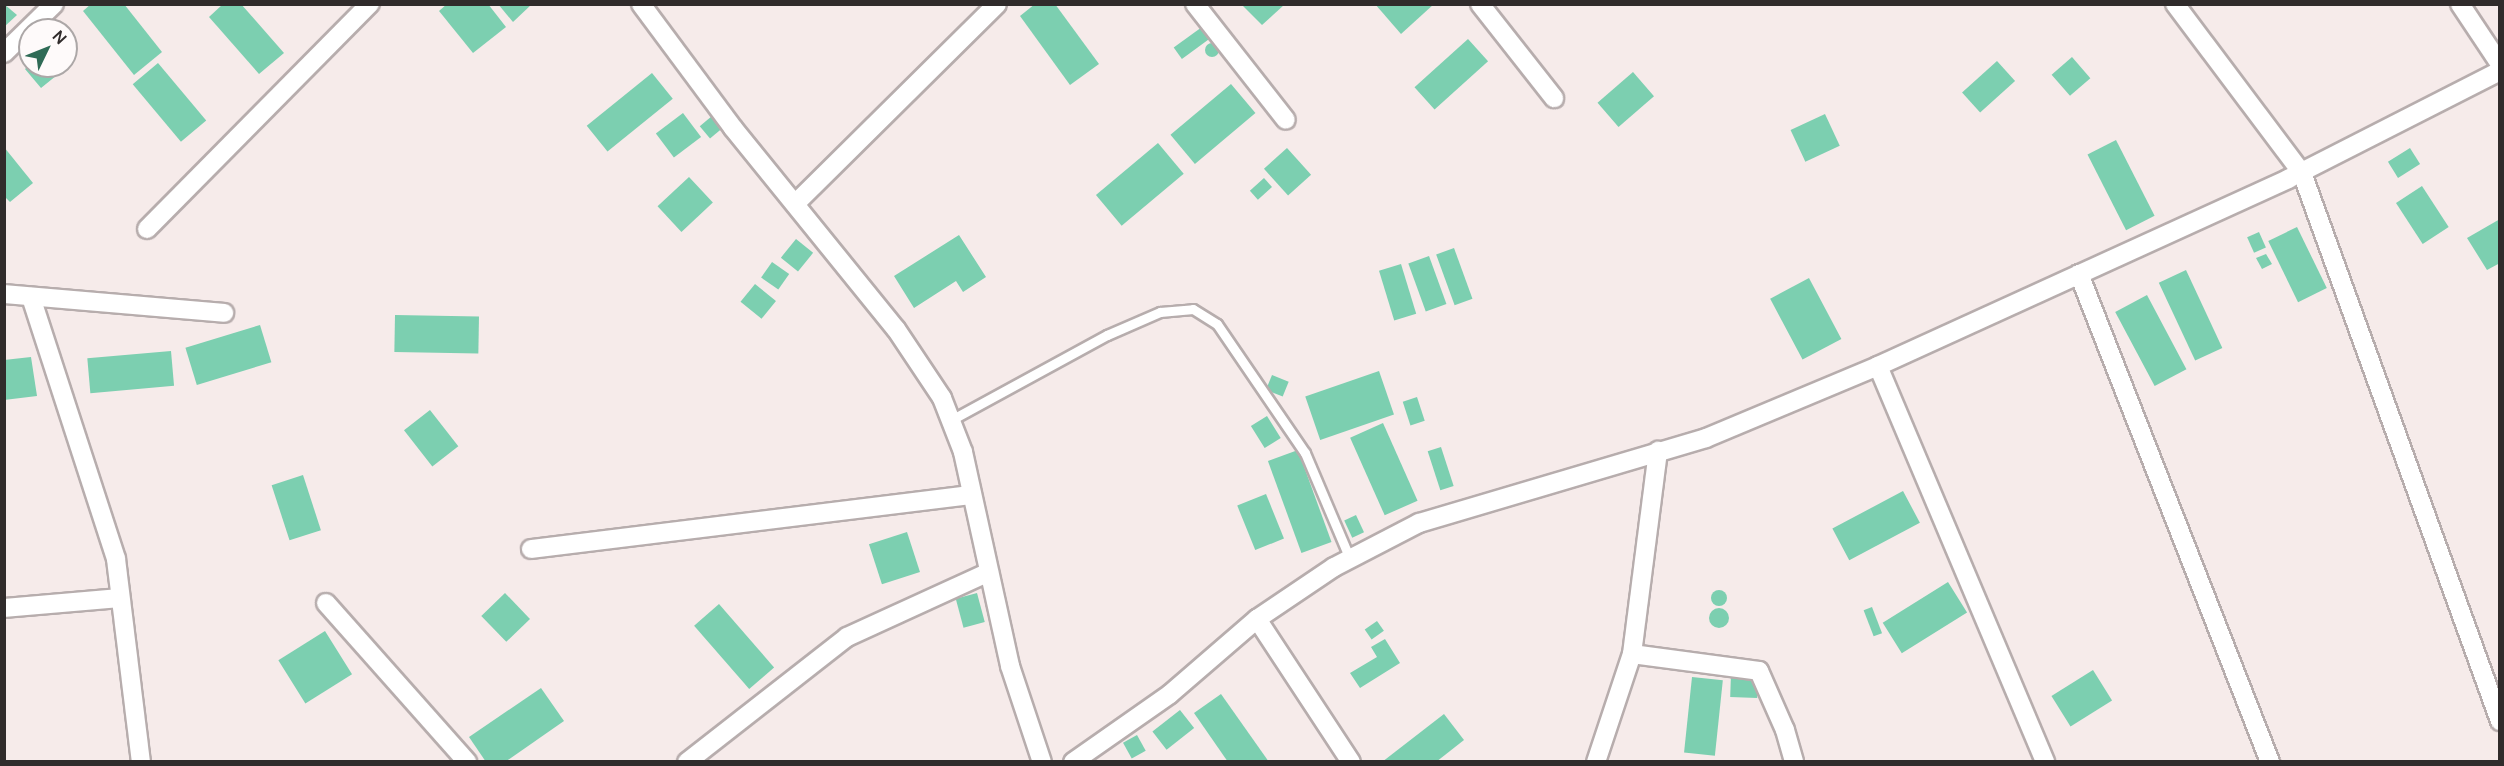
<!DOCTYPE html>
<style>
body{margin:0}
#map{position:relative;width:2504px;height:766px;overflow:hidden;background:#f6ebea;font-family:Manrope,sans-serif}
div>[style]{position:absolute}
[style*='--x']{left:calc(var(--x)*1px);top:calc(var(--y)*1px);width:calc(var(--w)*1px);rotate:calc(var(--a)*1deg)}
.building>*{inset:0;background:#7ccfb0;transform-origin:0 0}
.round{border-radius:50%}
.roads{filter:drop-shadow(2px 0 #b7adad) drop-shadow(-2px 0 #b7adad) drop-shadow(0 2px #b7adad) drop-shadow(0 -2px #b7adad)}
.service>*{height:9px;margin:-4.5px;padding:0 4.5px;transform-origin:4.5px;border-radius:4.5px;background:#fff}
.minor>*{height:18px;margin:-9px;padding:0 9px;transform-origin:9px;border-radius:9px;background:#fff}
span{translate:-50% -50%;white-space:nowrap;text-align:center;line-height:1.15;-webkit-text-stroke:4.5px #fefafa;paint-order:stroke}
.frame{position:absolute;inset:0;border:6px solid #302b2b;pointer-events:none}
.north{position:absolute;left:18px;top:18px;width:60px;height:60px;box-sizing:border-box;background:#fefafa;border:2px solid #aca7a7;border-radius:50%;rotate:47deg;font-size:16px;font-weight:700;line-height:24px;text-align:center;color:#302b2b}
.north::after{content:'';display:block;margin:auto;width:21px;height:27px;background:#2f6b56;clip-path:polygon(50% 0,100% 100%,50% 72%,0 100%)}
</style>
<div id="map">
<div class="building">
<div style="clip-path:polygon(4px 4px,17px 15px,4px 27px)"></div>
<div style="clip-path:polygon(91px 4px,124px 4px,162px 52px,134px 75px,83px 11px)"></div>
<div style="clip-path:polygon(223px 4px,241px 4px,284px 53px,259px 74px,209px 17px)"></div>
<div style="clip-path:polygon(447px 4px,488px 4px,506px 27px,473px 53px,439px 11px)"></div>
<div style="clip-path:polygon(498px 4px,532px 4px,513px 22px)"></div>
<div style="clip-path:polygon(1035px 4px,1055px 4px,1099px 64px,1070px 85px,1020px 16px)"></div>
<div style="clip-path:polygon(1375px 4px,1434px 4px,1401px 34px)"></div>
<div style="clip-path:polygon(1242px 5px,1284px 5px,1262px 25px)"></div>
<div style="left:1202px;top:27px;width:14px;height:35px;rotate:54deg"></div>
<div style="left:1468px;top:39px;width:30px;height:72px;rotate:48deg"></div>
<div class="round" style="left:1205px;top:43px;width:14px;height:14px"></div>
<div style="clip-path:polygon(66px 56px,72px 63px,41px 88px,25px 69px,30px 64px,66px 66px)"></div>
<div style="left:2072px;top:57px;width:28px;height:27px;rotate:49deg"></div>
<div style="left:1997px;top:61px;width:27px;height:47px;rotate:48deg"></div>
<div style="left:158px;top:63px;width:75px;height:33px;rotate:50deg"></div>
<div style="left:1633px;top:72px;width:32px;height:47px;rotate:49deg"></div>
<div style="left:652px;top:73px;width:33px;height:84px;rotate:51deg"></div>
<div style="left:1231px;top:84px;width:38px;height:79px;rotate:50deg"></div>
<div style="left:683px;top:113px;width:30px;height:34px;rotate:53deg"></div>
<div style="left:1825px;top:114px;width:35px;height:38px;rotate:65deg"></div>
<div style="left:712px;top:116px;width:16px;height:16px;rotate:50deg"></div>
<div style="left:2116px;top:140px;width:85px;height:32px;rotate:63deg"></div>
<div style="left:1158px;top:143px;width:40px;height:81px;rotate:50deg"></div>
<div style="clip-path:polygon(4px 147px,33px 183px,10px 202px,4px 196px)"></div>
<div style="left:1287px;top:148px;width:36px;height:31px;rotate:48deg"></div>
<div style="left:2410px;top:148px;width:19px;height:26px;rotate:58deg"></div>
<div style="left:689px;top:177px;width:35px;height:43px;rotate:47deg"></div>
<div style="left:1264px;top:178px;width:12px;height:19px;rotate:48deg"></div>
<div style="left:2422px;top:186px;width:49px;height:31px;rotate:57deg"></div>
<div style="clip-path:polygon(2500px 219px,2500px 263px,2487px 270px,2467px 238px)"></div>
<div style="left:2297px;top:227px;width:68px;height:32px;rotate:64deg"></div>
<div style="left:2259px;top:232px;width:17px;height:13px;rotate:66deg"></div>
<div style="clip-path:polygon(959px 235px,986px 277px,963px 292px,956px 281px,914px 308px,894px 276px)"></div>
<div style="left:796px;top:239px;width:22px;height:24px;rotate:39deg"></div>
<div style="left:1454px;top:248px;width:54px;height:19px;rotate:70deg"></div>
<div style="clip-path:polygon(2266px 254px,2272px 264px,2262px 269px,2256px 258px)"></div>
<div style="left:1429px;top:256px;width:51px;height:22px;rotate:70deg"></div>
<div style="left:772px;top:262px;width:21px;height:19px;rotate:35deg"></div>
<div style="left:1401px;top:264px;width:52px;height:23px;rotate:73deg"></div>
<div style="left:2186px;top:270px;width:86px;height:30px;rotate:65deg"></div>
<div style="left:1809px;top:278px;width:69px;height:44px;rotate:62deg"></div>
<div style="left:755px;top:284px;width:27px;height:23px;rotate:39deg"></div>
<div style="left:2147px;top:295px;width:84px;height:36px;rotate:62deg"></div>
<div style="left:395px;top:315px;width:84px;height:37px;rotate:1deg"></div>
<div style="left:260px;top:325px;width:39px;height:78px;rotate:73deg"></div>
<div style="left:171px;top:351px;width:35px;height:84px;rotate:85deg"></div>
<div style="clip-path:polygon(31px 357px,37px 396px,4px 400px,4px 360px)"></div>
<div style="left:1379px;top:371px;width:46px;height:78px;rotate:71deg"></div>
<div style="left:1272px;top:375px;width:18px;height:16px;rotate:22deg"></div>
<div style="left:1417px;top:397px;width:25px;height:15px;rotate:72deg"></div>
<div style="left:430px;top:410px;width:46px;height:33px;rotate:52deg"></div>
<div style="left:1267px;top:416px;width:26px;height:19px;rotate:58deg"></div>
<div style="left:1383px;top:423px;width:85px;height:36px;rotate:66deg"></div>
<div style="left:1441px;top:447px;width:41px;height:14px;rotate:72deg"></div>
<div style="left:1298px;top:450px;width:98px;height:32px;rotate:70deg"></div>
<div style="left:303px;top:475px;width:58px;height:33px;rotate:72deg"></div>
<div style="left:1903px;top:491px;width:36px;height:80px;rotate:62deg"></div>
<div style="left:1266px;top:494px;width:48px;height:31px;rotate:68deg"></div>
<div style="left:1356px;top:515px;width:19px;height:13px;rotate:65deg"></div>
<div style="left:907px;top:532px;width:42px;height:40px;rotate:72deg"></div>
<div style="left:1948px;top:582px;width:36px;height:77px;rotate:58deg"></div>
<div class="round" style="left:1711px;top:590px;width:16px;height:16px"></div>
<div style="left:505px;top:593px;width:36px;height:33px;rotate:46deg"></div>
<div style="left:977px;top:593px;width:30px;height:22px;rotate:75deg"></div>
<div style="left:719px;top:604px;width:84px;height:33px;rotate:49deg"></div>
<div style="left:1872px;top:607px;width:28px;height:9px;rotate:69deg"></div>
<div class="round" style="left:1709px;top:608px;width:20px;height:20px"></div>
<div style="left:1377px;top:621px;width:12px;height:15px;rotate:55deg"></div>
<div style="left:325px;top:631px;width:51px;height:55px;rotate:58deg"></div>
<div style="clip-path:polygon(1385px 639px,1400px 663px,1360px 688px,1350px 673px,1377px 657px,1371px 647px)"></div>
<div style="left:2093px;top:670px;width:36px;height:49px;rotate:58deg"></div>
<div style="left:1731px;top:674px;width:27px;height:23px;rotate:2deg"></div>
<div style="left:1692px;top:677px;width:31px;height:76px;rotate:6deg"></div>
<div style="clip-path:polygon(541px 688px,564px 721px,505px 762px,486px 762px,469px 737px)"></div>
<div style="clip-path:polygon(1221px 694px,1269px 762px,1228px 762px,1194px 713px)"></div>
<div style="left:1180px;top:710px;width:23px;height:35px;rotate:52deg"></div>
<div style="clip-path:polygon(1444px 714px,1464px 740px,1436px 762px,1382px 762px)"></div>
<div style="left:1137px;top:735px;width:18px;height:16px;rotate:61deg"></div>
</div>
<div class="roads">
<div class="service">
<div style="--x:951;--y:420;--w:178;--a:-28.6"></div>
<div style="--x:1107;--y:335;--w:58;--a:-23.5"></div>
<div style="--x:1160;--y:312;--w:33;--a:-5"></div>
<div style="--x:1193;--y:309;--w:28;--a:32"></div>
<div style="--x:1217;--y:324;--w:156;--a:55.7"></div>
<div style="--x:1305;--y:453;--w:115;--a:67"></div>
</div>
<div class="minor">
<div style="--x:641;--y:4;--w:154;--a:53.4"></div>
<div style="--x:733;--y:128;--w:259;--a:51"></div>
<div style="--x:896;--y:329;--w:83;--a:56.3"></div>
<div style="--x:942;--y:398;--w:58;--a:68.7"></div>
<div style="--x:963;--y:452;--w:219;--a:77.6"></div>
<div style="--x:1010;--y:666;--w:101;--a:71.6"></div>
<div style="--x:1195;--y:4;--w:147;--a:51.9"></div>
<div style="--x:1480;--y:4;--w:120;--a:51.8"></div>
<div style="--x:2175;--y:4;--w:211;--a:53.1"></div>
<div style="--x:2302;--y:173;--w:583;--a:70.13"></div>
<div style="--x:2460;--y:4;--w:72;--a:56.3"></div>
<div style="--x:4;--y:53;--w:70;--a:-44.4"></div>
<div style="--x:795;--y:204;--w:284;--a:-44.7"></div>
<div style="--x:147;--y:229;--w:317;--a:-45.3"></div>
<div style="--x:2079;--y:274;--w:524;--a:68.62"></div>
<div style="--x:4;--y:294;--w:221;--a:4.9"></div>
<div style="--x:31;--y:297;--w:275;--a:72"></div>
<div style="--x:116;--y:559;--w:205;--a:83"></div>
<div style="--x:1878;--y:366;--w:430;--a:67.1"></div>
<div style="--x:531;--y:549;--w:444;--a:-7"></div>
<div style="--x:326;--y:603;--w:213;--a:48.4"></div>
<div style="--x:4;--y:608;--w:116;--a:-4.9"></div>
<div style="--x:1257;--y:619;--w:171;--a:56.7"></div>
<div style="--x:1632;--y:654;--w:128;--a:7.6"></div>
<div style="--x:1759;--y:671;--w:64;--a:66.2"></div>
<div style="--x:1785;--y:730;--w:33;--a:74"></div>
<div style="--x:687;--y:762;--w:203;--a:-38"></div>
<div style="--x:847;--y:637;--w:156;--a:-24.6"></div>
<div style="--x:1073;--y:762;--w:118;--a:-35"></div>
<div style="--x:1170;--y:694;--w:115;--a:-40.8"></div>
<div style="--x:1257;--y:619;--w:93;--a:-34"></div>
<div style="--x:1334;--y:567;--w:96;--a:-27.4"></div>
<div style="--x:1419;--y:523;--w:299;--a:-16.5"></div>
<div style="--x:1706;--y:438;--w:186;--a:-22.7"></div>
<div style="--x:1878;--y:366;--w:451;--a:-24.5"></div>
<div style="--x:2288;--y:179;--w:238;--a:-27"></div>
<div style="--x:1596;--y:762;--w:114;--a:-71.6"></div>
<div style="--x:1632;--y:654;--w:205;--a:-82.7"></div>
</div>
</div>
<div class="frame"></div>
<div class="north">N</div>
</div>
